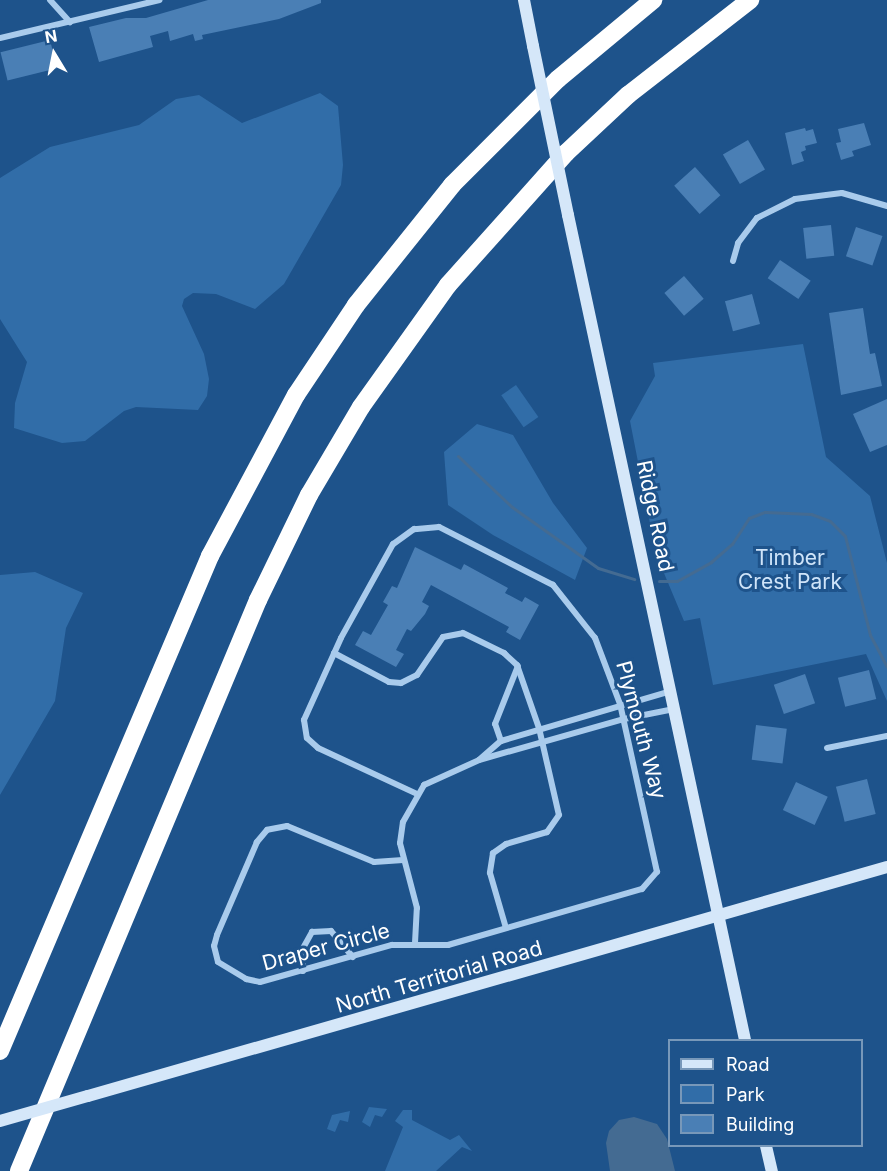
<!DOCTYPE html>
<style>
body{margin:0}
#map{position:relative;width:887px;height:1171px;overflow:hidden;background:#1e538b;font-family:Inter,sans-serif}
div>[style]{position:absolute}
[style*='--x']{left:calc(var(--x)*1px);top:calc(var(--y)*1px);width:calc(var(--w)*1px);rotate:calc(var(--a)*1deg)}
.green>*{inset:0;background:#316da8;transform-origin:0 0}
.water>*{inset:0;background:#446b92}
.stream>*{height:3px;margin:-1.5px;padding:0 1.5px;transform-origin:1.5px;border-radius:1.5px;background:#446b92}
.building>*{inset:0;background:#4a7fb5;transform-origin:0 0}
.street>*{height:6px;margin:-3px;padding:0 3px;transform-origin:3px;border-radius:3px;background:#a9cbec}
.secondary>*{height:12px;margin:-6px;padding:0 6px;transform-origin:6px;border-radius:6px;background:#d5e7f9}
.highway>*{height:18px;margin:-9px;padding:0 9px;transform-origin:9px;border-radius:9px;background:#fff}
.secondary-bridge>*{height:12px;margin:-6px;padding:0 6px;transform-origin:6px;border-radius:6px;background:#d5e7f9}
span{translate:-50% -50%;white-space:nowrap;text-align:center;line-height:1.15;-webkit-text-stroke:6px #1e538b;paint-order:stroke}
.street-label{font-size:21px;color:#fff}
.park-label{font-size:21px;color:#cfe4f9}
.legend{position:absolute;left:668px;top:1039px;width:195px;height:108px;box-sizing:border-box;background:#1e538b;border:2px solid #7898b9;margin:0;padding:8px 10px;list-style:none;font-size:18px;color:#fff}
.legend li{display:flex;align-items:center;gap:12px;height:30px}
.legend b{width:30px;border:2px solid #7898b9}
.north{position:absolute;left:24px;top:24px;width:60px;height:60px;-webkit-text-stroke:4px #1e538b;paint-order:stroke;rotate:350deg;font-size:16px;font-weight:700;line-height:24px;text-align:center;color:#fff}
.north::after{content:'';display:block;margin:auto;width:21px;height:27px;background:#fff;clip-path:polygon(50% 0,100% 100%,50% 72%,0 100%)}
</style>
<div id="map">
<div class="green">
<div style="clip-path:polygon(320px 93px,338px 106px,343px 165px,341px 185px,284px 284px,255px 309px,216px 294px,193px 293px,184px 299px,182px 306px,204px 354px,209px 379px,207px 396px,198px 410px,136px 407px,124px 411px,85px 441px,62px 443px,14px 428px,15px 403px,27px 362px,0 319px,0 178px,50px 147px,139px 125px,176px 99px,199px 95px,242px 123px)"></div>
<div style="clip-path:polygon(803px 344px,826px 457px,870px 496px,887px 563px,887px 701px,866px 654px,713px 685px,700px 618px,684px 621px,656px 554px,630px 421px,655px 376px,653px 363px)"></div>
<div style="left:516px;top:385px;width:39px;height:18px;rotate:55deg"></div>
<div style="clip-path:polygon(477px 424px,513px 435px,553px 503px,587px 548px,575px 580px,493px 535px,448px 505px,444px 452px)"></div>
<div style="clip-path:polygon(35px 572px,83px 593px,66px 628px,55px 701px,0 795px,0 575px)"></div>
<div style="clip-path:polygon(369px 1107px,387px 1109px,382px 1117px,375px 1115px,370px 1127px,362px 1122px)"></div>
<div style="clip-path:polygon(403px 1110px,412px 1110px,412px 1120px,450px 1140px,459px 1135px,472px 1151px,462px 1147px,436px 1171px,385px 1171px,403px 1127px,395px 1121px)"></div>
<div style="clip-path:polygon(350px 1111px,348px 1122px,340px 1120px,335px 1132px,327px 1129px,332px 1115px)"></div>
</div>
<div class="water">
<div style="clip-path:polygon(634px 1117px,657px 1124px,667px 1139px,675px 1171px,610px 1171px,606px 1143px,609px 1131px,619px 1120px)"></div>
</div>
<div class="stream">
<div style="--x:458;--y:456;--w:74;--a:43.4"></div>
<div style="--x:512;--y:507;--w:105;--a:35.3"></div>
<div style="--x:598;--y:568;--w:38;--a:17"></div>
<div style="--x:659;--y:581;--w:18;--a:0"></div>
<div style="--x:677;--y:581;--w:39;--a:-29"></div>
<div style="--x:711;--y:562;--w:28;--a:-41"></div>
<div style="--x:732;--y:544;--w:31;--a:-57"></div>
<div style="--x:749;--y:518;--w:17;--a:-21"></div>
<div style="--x:765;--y:512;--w:46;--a:2.5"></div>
<div style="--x:811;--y:514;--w:20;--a:20"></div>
<div style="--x:830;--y:521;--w:21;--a:45"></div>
<div style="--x:845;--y:536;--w:102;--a:75.8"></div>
<div style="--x:870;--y:635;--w:36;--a:62"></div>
</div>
<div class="building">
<div style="clip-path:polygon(208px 0,321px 0,321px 3px,279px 19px,202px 35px,203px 39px,195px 41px,193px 34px,170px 41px,168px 31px,150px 36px,153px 47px,99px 62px,89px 27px,126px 18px,146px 18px)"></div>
<div style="left:50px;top:40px;width:29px;height:51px;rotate:76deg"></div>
<div style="clip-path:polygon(864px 123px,871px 145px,852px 151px,854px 156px,841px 160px,836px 143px,841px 142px,838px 129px)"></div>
<div style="clip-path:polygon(805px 128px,806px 131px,813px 129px,817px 143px,805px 146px,806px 150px,801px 152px,804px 161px,792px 165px,785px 133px)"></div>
<div style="left:748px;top:140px;width:34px;height:29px;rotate:60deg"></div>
<div style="left:695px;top:167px;width:38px;height:28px;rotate:48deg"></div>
<div style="left:831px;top:225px;width:31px;height:28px;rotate:84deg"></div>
<div style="left:856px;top:227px;width:28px;height:31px;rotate:19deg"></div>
<div style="left:780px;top:260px;width:37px;height:22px;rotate:34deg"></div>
<div style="left:684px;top:276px;width:30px;height:26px;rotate:49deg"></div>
<div style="left:752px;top:294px;width:31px;height:28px;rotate:75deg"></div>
<div style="clip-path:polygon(863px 308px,870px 354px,875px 353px,882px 386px,841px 395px,829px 313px)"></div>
<div style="clip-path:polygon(887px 399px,887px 445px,870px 452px,853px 414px)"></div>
<div style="clip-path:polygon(415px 547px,461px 570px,464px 564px,508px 588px,505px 593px,522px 602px,525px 597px,539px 605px,520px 640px,506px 632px,509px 627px,431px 585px,422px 602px,429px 606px,425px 614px,411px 631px,407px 629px,396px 650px,404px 654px,396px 667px,355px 645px,363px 631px,371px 635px,388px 605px,383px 602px,392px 586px,397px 588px)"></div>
<div style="left:869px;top:670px;width:30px;height:32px;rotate:76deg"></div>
<div style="left:805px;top:674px;width:31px;height:33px;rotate:71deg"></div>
<div style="left:756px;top:725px;width:31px;height:35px;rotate:7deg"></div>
<div style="left:867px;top:779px;width:36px;height:32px;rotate:76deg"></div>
<div style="left:796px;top:782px;width:35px;height:31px;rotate:25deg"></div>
</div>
<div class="street">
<div style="--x:50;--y:0;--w:30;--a:48"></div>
<div style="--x:0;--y:38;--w:164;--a:-13.4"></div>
<div style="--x:733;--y:261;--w:19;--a:-74"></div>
<div style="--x:738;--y:243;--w:31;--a:-53"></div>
<div style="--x:757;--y:218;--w:42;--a:-26.6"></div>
<div style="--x:795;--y:199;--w:47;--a:-7.3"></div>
<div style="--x:842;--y:193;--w:47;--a:16.1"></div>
<div style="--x:334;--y:653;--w:62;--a:27.8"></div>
<div style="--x:389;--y:682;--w:12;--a:5"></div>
<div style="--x:401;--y:683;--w:18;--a:-27"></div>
<div style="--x:417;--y:675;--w:46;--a:-55.6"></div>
<div style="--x:443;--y:637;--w:20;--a:-11"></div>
<div style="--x:463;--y:633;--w:46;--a:26"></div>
<div style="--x:504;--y:653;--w:18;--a:43"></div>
<div style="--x:517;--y:665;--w:67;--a:70.8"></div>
<div style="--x:539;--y:728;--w:89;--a:77.1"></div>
<div style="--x:559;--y:815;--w:21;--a:125"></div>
<div style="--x:547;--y:832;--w:43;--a:163.7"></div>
<div style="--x:506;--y:844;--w:16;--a:145"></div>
<div style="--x:493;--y:853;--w:20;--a:99"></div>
<div style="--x:490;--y:873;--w:57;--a:73.8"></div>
<div style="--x:501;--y:741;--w:18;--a:-109"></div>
<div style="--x:495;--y:724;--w:62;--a:-68.4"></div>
<div style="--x:827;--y:748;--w:61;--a:-11.3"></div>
<div style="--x:480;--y:759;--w:28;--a:-41"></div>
<div style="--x:501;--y:741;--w:177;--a:-16.4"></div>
<div style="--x:403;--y:860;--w:29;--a:176"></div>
<div style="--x:374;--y:862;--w:94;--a:-157.5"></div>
<div style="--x:287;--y:826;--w:20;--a:169"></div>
<div style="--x:267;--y:830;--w:16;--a:130"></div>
<div style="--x:257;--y:842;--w:101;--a:113.3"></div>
<div style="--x:217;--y:935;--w:11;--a:105"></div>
<div style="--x:214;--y:946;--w:16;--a:76"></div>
<div style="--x:218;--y:962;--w:33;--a:31"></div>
<div style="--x:246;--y:979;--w:14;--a:12"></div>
<div style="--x:260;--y:982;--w:137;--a:-15.7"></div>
<div style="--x:392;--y:945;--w:56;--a:0"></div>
<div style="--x:448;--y:945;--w:202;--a:-16.1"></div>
<div style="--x:642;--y:889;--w:23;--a:-49"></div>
<div style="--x:657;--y:872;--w:172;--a:-102.4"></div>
<div style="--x:620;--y:704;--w:71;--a:-110.7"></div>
<div style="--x:595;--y:638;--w:68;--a:-128.4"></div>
<div style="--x:553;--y:585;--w:128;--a:-153"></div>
<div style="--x:439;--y:527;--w:25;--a:175"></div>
<div style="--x:414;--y:529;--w:26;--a:144"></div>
<div style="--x:393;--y:544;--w:107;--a:119"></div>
<div style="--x:341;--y:638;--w:90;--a:114.3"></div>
<div style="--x:304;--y:720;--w:18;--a:81"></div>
<div style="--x:307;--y:738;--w:15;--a:42"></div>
<div style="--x:318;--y:748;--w:109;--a:24.9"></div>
<div style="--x:415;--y:943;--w:35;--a:-87"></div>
<div style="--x:417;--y:908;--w:67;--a:-104.7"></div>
<div style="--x:400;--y:843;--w:21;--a:-82"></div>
<div style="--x:403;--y:822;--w:43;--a:-60.4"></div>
<div style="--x:424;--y:785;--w:60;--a:-24.4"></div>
<div style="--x:479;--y:760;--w:151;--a:-15.8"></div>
<div style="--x:624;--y:719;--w:51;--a:-11.3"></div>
<div style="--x:303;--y:971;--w:21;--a:-93"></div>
<div style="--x:302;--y:950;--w:21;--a:-61"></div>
<div style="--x:312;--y:932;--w:19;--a:-3"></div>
<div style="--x:331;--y:931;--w:34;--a:50"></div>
</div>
<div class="secondary">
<div style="--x:524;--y:0;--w:47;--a:78.9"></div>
<div style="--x:568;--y:215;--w:844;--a:77.89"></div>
<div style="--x:88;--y:1096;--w:831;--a:-15.99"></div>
<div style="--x:766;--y:1146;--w:26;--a:77"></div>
</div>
<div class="highway">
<div style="--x:0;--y:1051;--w:538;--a:-67.01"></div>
<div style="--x:210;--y:556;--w:183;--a:-61.9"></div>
<div style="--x:296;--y:395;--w:108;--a:-56.3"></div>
<div style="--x:356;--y:305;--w:154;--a:-51.3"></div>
<div style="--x:452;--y:185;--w:150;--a:-45"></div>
<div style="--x:558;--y:79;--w:124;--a:-39.7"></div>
<div style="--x:19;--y:1171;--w:619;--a:-67.29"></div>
<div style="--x:258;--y:600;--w:117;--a:-64.1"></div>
<div style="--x:309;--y:495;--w:102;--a:-59.4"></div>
<div style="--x:361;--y:407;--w:150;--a:-54.5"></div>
<div style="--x:448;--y:285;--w:177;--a:-48.2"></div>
<div style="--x:566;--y:153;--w:85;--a:-43.1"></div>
<div style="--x:628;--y:95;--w:155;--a:-37.9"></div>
</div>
<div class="secondary-bridge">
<div style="--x:533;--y:46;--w:173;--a:78.3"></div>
<div style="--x:0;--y:1121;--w:91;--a:-15.9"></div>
</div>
<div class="street-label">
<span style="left:655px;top:516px;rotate:78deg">Ridge Road</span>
<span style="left:641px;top:730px;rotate:75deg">Plymouth Way</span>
<span style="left:326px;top:947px;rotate:-15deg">Draper Circle</span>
<span style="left:439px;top:977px;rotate:-16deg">North Territorial Road</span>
</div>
<div class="park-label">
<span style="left:790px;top:570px">Timber<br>Crest Park</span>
</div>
<ul class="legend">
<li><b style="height:8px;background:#d5e7f9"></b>Road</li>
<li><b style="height:16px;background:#316da8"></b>Park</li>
<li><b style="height:16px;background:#4a7fb5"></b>Building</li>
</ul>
<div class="north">N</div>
</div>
